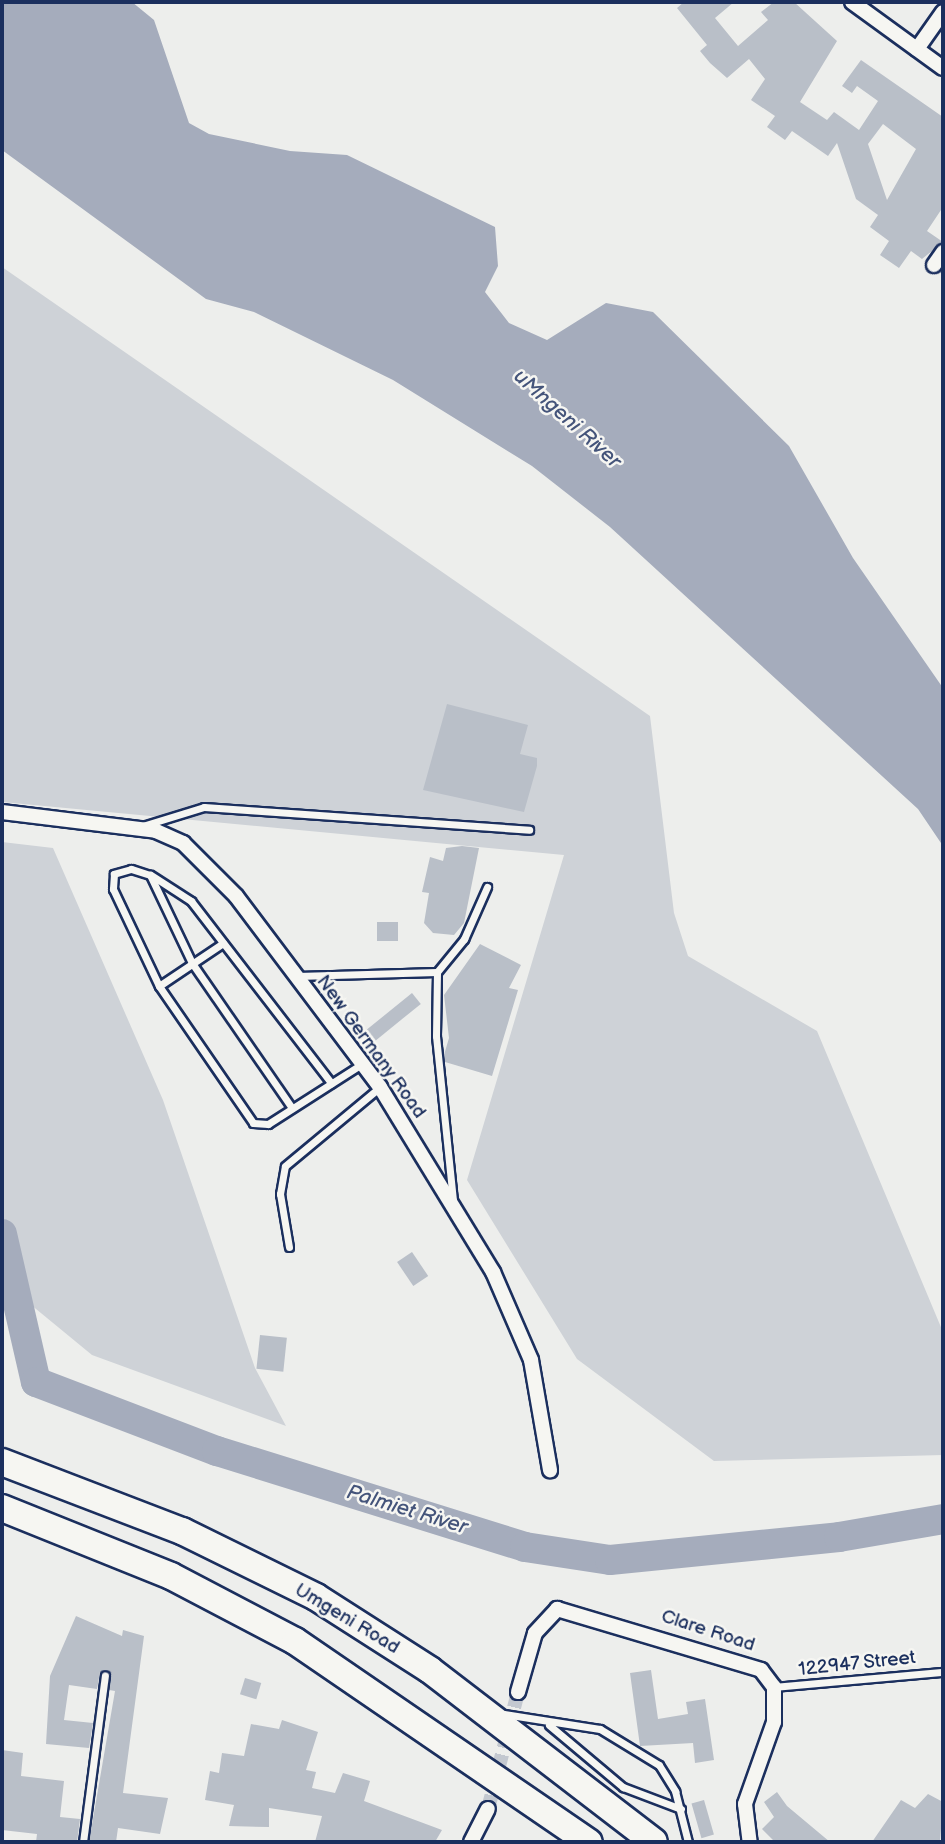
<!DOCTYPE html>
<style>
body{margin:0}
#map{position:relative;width:945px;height:1844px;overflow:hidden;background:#edeeec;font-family:"Balsamiq Sans",sans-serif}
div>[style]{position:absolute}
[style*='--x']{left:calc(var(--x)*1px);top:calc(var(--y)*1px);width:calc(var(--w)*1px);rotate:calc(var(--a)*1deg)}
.green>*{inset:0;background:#ced2d7}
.water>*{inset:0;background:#a5acbc}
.river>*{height:30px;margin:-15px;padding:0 15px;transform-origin:15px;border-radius:15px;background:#a5acbc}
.building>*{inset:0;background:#b9bfc8;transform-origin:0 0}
.minor-tunnel>*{height:14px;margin-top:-7px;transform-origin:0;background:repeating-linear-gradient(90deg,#c3c8d0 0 14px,transparent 0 21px)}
.roads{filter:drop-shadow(2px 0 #1b2f5e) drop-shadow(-2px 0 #1b2f5e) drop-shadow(0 2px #1b2f5e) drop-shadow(0 -2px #1b2f5e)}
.service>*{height:7px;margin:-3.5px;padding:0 3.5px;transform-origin:3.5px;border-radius:3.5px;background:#f6f6f2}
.minor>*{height:14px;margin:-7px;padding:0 7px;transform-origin:7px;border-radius:7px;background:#f6f6f2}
.motorway>*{height:26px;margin:-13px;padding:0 13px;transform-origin:13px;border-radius:13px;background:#f6f6f2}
span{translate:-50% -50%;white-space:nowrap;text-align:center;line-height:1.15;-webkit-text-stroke:5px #f6f6f2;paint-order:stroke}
.street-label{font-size:19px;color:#1b2f5e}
.water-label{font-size:21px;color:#44547a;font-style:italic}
.frame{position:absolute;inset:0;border:4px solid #1b2f5e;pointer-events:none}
</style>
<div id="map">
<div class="green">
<div style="clip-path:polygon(2px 267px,650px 716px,674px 913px,688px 956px,817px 1031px,943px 1332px,943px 1455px,714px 1461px,577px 1359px,467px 1180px,564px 855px,2px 802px)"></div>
<div style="clip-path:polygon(2px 842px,53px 848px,163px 1100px,255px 1368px,286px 1426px,92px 1355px,2px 1281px)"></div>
</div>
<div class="water">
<div style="clip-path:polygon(2px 2px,132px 2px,154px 20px,189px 123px,209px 134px,290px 151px,347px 155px,495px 227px,498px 266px,485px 292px,509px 323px,547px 340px,606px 303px,653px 312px,789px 446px,853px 558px,943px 688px,943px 846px,918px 809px,610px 527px,532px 466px,393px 380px,254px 312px,206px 299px,2px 150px)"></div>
</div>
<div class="river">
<div style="--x:2;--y:1234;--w:152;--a:77.1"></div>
<div style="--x:36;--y:1382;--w:194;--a:20.9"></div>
<div style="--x:217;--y:1451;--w:323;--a:17.3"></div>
<div style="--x:525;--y:1547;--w:86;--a:8.7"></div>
<div style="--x:610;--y:1560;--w:230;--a:-5.7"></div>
<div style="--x:839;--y:1537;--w:106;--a:-9.8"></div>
</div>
<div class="building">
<div style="clip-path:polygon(evenodd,684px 2px,734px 2px,715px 18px,738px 46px,768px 20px,761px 12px,774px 2px,794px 2px,837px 41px,800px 102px,827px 120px,834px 112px,859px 130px,878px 101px,857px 86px,852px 93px,842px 86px,861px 60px,943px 117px,943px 207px,927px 231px,943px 242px,922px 259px,911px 251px,899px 268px,880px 255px,889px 241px,870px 227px,878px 215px,856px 199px,837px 143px,828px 156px,792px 131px,785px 140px,767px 127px,775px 116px,751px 100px,765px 79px,749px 59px,727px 78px,710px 63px,700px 51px,707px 45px,677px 8px,684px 2px,883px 124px,916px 149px,887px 200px,868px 144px,883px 124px)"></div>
<div style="clip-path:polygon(447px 704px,528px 725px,520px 754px,537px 758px,537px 766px,524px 812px,423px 790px)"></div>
<div style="clip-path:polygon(462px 846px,479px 848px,464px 923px,454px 935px,433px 933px,424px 923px,429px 893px,422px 892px,430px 857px,443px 861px,446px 848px)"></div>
<div style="left:398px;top:922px;width:19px;height:21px;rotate:90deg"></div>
<div style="clip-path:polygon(480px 944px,521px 965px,509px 988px,518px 990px,492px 1076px,445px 1062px,444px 1055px,449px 1038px,444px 995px)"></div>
<div style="left:412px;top:993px;width:14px;height:58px;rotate:51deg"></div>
<div style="left:412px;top:1252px;width:29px;height:18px;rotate:56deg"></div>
<div style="left:260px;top:1335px;width:27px;height:34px;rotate:6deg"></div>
<div style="clip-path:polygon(76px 1616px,122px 1636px,123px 1630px,144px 1636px,123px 1793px,168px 1798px,160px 1834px,118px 1828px,116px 1842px,89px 1842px,115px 1691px,109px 1690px,109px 1671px,100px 1672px,97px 1689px,69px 1685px,64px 1720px,93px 1723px,89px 1748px,46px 1744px,50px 1676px)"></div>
<div style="clip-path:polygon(651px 1670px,658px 1719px,688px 1714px,686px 1702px,705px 1699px,714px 1760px,695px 1763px,693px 1743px,640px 1746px,630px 1673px)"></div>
<div style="left:245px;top:1678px;width:17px;height:17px;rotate:17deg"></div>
<div style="clip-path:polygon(282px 1720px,318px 1732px,306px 1770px,316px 1772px,312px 1788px,335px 1793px,343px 1773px,370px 1781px,364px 1801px,442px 1830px,435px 1842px,315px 1842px,322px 1816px,269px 1808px,269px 1827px,229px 1826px,234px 1805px,205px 1800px,210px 1771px,219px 1773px,222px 1753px,244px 1756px,251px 1724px,279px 1729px)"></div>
<div style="clip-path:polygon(2px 1750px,23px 1753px,21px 1776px,64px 1781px,60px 1817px,80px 1819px,77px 1842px,36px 1842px,37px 1834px,2px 1830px)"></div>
<div style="clip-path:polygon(777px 1792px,787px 1806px,830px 1842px,775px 1842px,762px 1829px,774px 1817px,764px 1802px)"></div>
<div style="clip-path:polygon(928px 1794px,943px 1802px,940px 1842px,872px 1842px,901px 1800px,915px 1808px)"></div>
<div style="left:704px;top:1800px;width:36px;height:13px;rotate:74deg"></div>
</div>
<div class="minor-tunnel">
<div style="--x:488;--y:1809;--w:121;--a:-75.6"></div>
</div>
<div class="roads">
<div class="service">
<div style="--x:139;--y:827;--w:68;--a:-17.1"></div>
<div style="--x:204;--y:807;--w:326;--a:4"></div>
<div style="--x:151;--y:875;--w:48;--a:33"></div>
<div style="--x:191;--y:901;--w:230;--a:52.4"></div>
<div style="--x:437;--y:972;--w:64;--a:90.9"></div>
<div style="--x:436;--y:1036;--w:166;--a:84.1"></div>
<div style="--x:297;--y:976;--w:140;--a:-1.6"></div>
<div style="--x:437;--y:972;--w:43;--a:-50.7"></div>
<div style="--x:464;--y:939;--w:57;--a:-66.1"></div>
<div style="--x:159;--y:986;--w:77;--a:-33.9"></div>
<div style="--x:292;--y:1108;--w:176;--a:-124.6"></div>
<div style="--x:192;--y:963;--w:98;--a:-115.5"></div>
<div style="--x:150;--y:875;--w:20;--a:-162"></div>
<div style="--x:131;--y:869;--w:18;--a:164"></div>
<div style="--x:114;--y:874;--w:15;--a:94"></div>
<div style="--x:113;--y:889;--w:107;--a:64.6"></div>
<div style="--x:159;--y:986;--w:166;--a:55.5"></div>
<div style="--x:253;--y:1123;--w:15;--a:4"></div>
<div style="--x:268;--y:1124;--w:112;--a:-32.6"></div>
<div style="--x:289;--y:1247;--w:54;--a:-99.6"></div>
<div style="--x:280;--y:1194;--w:28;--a:-80"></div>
<div style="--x:285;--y:1166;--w:124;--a:-39.7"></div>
<div style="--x:774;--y:1687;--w:170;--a:-5.1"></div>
<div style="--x:504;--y:1714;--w:97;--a:8.9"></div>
<div style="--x:600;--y:1729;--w:69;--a:31.4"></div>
<div style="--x:659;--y:1765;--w:31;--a:58"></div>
<div style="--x:675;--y:1791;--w:53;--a:75.7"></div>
<div style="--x:549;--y:1725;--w:97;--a:40"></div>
<div style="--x:623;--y:1787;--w:62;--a:20.8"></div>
<div style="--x:83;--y:1842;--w:168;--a:-82.5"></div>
</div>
<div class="minor">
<div style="--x:852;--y:2;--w:112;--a:36"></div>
<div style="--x:917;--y:49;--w:45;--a:-54.9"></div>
<div style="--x:934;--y:265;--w:16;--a:-55"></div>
<div style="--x:2;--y:812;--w:155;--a:7"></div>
<div style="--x:156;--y:831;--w:30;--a:24"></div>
<div style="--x:183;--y:843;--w:75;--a:45"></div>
<div style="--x:236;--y:896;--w:239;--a:53"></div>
<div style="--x:380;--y:1087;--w:217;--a:58.6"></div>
<div style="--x:493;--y:1272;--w:96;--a:66.6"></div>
<div style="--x:531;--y:1360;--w:112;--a:80.2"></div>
<div style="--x:518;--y:1692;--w:61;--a:-73.9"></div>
<div style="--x:535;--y:1633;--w:33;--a:-47"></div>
<div style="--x:557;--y:1609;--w:213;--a:16.6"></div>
<div style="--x:761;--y:1670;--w:21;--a:53"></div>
<div style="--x:774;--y:1687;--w:35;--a:90"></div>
<div style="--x:774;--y:1722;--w:87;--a:109.5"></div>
<div style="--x:745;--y:1804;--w:38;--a:83"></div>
<div style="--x:471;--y:1842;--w:37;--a:-63"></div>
</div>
<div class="motorway">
<div style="--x:2;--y:1462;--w:193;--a:21"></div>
<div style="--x:182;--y:1531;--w:149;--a:26.2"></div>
<div style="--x:316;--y:1597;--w:135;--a:32.6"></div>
<div style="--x:430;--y:1670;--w:282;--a:37.5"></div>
<div style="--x:2;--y:1508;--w:182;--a:21.9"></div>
<div style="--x:171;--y:1576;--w:140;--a:27.7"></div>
<div style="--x:295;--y:1641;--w:356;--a:34.4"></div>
</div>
</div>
<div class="street-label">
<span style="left:371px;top:1047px;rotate:54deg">New Germany Road</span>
<span style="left:347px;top:1619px;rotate:31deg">Umgeni Road</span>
<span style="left:708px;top:1631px;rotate:18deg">Clare Road</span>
<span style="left:857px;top:1664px;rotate:-6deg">122947 Street</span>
</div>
<div class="water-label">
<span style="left:567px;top:419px;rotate:42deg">uMngeni River</span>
<span style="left:407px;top:1510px;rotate:17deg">Palmiet River</span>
</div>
<div class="frame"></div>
</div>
